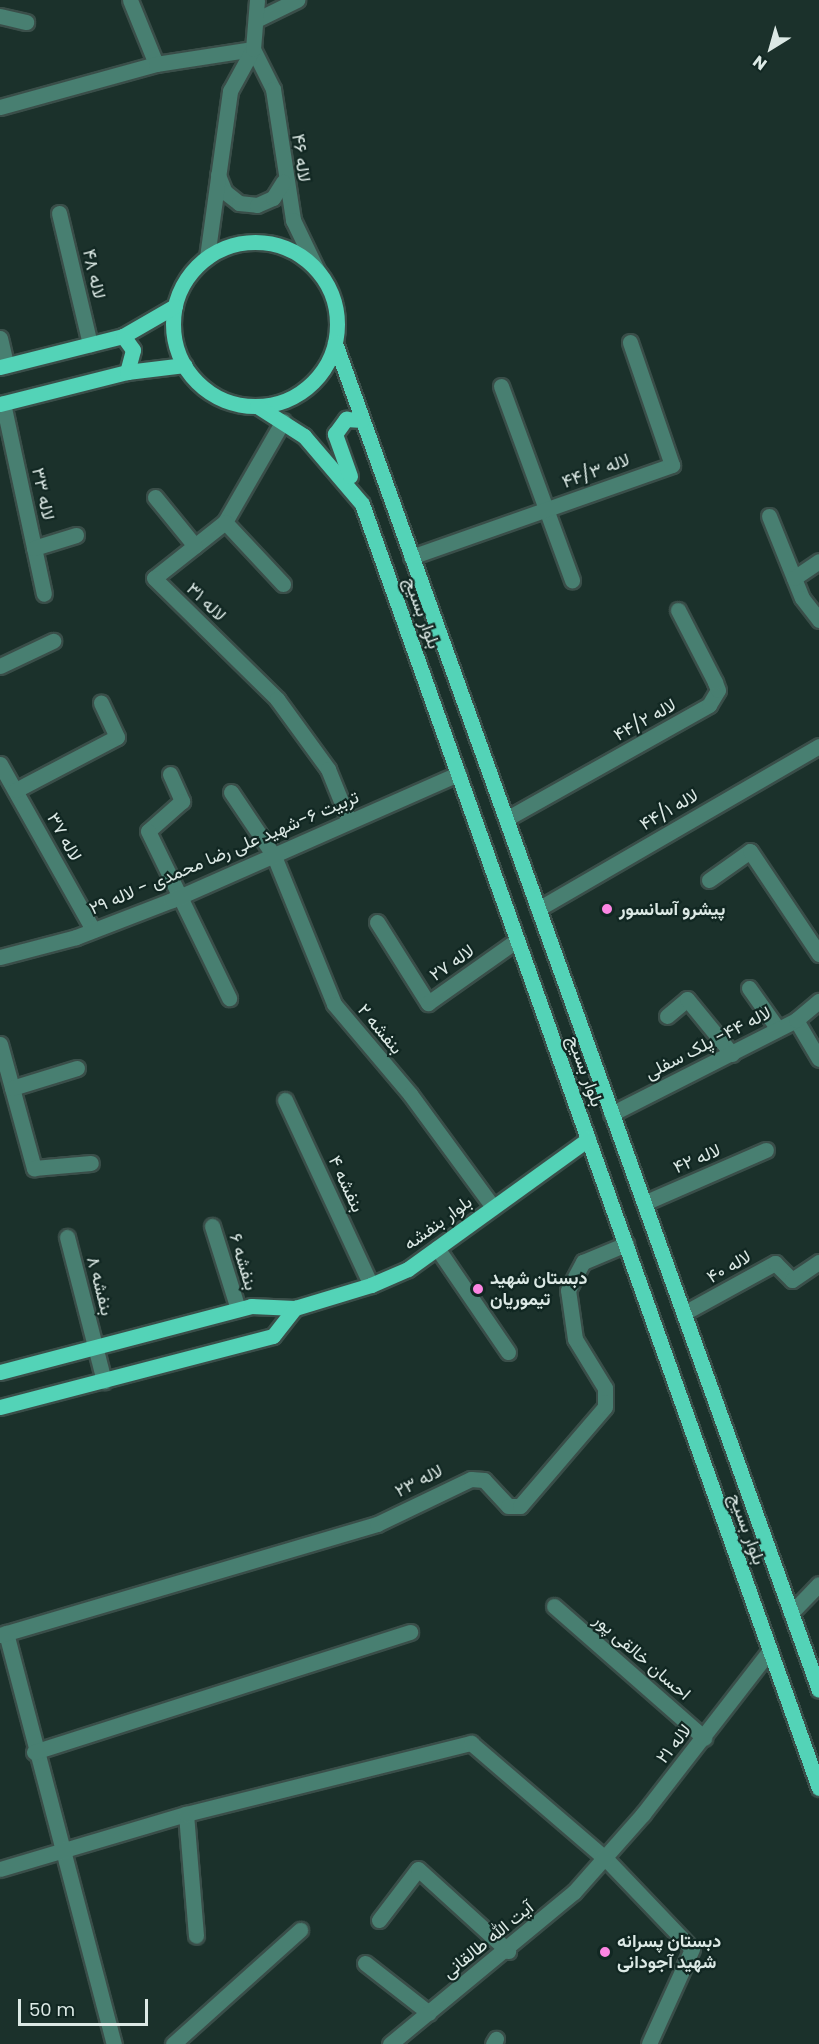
<!DOCTYPE html>
<meta charset="utf-8">
<style>
body{margin:0}
#map{position:relative;width:819px;height:2044px;overflow:hidden;background:#1b312b;font-family:Poppins,Vazirmatn,sans-serif}
div>[style]{position:absolute}
[style*='--x']{left:calc(var(--x)*1px);top:calc(var(--y)*1px);width:calc(var(--w)*1px);rotate:calc(var(--a)*1deg)}
.roads{filter:drop-shadow(2px 0 #3a4e49) drop-shadow(-2px 0 #3a4e49) drop-shadow(0 2px #3a4e49) drop-shadow(0 -2px #3a4e49)}
.minor>*{height:15px;margin:-7.5px;padding:0 7.5px;transform-origin:7.5px;border-radius:7.5px;background:#487f71}
.major>*{height:15px;margin:-7.5px;padding:0 7.5px;transform-origin:7.5px;border-radius:7.5px;background:#53d3b7}
.major>.ring{margin:-7.5px;padding:0;box-sizing:content-box;background:none;border:15px solid #53d3b7;border-radius:50%}
.dots>*{width:16px;height:16px;translate:-50% -50%;box-sizing:border-box;border:3px solid #112722;border-radius:50%}
span{translate:-50% -50%;white-space:nowrap;text-align:center;line-height:1.15;-webkit-text-stroke:4.5px #112722;paint-order:stroke}
.street-label{font-size:18px;color:#dce9e5}
.poi-label{font-size:18px;color:#dce9e5;font-weight:700}
.left{translate:0 -50%;text-align:left}
.north{position:absolute;left:741px;top:18px;width:60px;height:60px;-webkit-text-stroke:4px #112722;paint-order:stroke;rotate:217deg;font-size:16px;font-weight:700;line-height:24px;text-align:center;color:#dce9e5}
.north::after{content:'';display:block;margin:auto;width:21px;height:27px;background:#dce9e5;clip-path:polygon(50% 0,100% 100%,50% 72%,0 100%)}
.scale{position:absolute;left:18px;top:1999px;width:130px;height:27px;box-sizing:border-box;border:3px solid #dce9e5;border-top:0;padding-left:8px;font-size:18px;line-height:21px;white-space:nowrap;color:#dce9e5;-webkit-text-stroke:4px #112722;paint-order:stroke}
</style>
<div id="map">
<div class="roads">
<div class="minor">
<div style="--x:130;--y:0;--w:69;--a:67.9"></div>
<div style="--x:0;--y:16;--w:27;--a:13"></div>
<div style="--x:256;--y:20;--w:46;--a:-26"></div>
<div style="--x:253;--y:49;--w:45;--a:63.4"></div>
<div style="--x:273;--y:89;--w:133;--a:81.3"></div>
<div style="--x:293;--y:220;--w:55;--a:64.4"></div>
<div style="--x:0;--y:107;--w:162;--a:-15.4"></div>
<div style="--x:156;--y:64;--w:98;--a:-8.8"></div>
<div style="--x:218;--y:175;--w:18;--a:68"></div>
<div style="--x:225;--y:192;--w:18;--a:38"></div>
<div style="--x:239;--y:203;--w:18;--a:6"></div>
<div style="--x:257;--y:205;--w:17;--a:-24"></div>
<div style="--x:273;--y:198;--w:19;--a:-58"></div>
<div style="--x:59;--y:213;--w:135;--a:76.7"></div>
<div style="--x:207;--y:257;--w:168;--a:-82.1"></div>
<div style="--x:230;--y:91;--w:48;--a:-61.3"></div>
<div style="--x:253;--y:49;--w:49;--a:-85.3"></div>
<div style="--x:0;--y:338;--w:28;--a:77"></div>
<div style="--x:501;--y:386;--w:207;--a:69.9"></div>
<div style="--x:3;--y:403;--w:195;--a:77.9"></div>
<div style="--x:283;--y:421;--w:116;--a:119.9"></div>
<div style="--x:225;--y:522;--w:90;--a:141.7"></div>
<div style="--x:154;--y:578;--w:173;--a:44.5"></div>
<div style="--x:277;--y:699;--w:87;--a:53.9"></div>
<div style="--x:328;--y:769;--w:56;--a:68"></div>
<div style="--x:155;--y:497;--w:63;--a:50.8"></div>
<div style="--x:769;--y:516;--w:88;--a:68.1"></div>
<div style="--x:802;--y:598;--w:28;--a:52"></div>
<div style="--x:225;--y:522;--w:85;--a:46.9"></div>
<div style="--x:34;--y:548;--w:44;--a:-17.2"></div>
<div style="--x:411;--y:557;--w:277;--a:-19.4"></div>
<div style="--x:672;--y:465;--w:130;--a:-108.9"></div>
<div style="--x:794;--y:578;--w:30;--a:-34"></div>
<div style="--x:0;--y:666;--w:59;--a:-25.3"></div>
<div style="--x:0;--y:764;--w:190;--a:60.7"></div>
<div style="--x:170;--y:774;--w:30;--a:66"></div>
<div style="--x:182;--y:801;--w:45;--a:138.6"></div>
<div style="--x:148;--y:831;--w:186;--a:64.1"></div>
<div style="--x:16;--y:790;--w:114;--a:-27.7"></div>
<div style="--x:117;--y:737;--w:38;--a:-115"></div>
<div style="--x:231;--y:792;--w:77;--a:56.1"></div>
<div style="--x:274;--y:856;--w:160;--a:67.9"></div>
<div style="--x:334;--y:1004;--w:118;--a:49.8"></div>
<div style="--x:410;--y:1094;--w:140;--a:53.7"></div>
<div style="--x:506;--y:819;--w:233;--a:-29.3"></div>
<div style="--x:709;--y:705;--w:17;--a:-59"></div>
<div style="--x:718;--y:690;--w:9;--a:-111"></div>
<div style="--x:715;--y:682;--w:81;--a:-117.2"></div>
<div style="--x:709;--y:880;--w:50;--a:-35.3"></div>
<div style="--x:750;--y:851;--w:124;--a:56.2"></div>
<div style="--x:538;--y:909;--w:325;--a:-30.1"></div>
<div style="--x:377;--y:922;--w:96;--a:57.8"></div>
<div style="--x:428;--y:1003;--w:109;--a:-35.3"></div>
<div style="--x:0;--y:957;--w:79;--a:-14.7"></div>
<div style="--x:76;--y:937;--w:103;--a:-21.1"></div>
<div style="--x:172;--y:900;--w:313;--a:-23.8"></div>
<div style="--x:749;--y:988;--w:50;--a:54.7"></div>
<div style="--x:667;--y:1016;--w:26;--a:-40"></div>
<div style="--x:687;--y:999;--w:71;--a:50.7"></div>
<div style="--x:796;--y:1020;--w:45;--a:59.5"></div>
<div style="--x:0;--y:1044;--w:129;--a:74.7"></div>
<div style="--x:34;--y:1168;--w:57;--a:-5"></div>
<div style="--x:12;--y:1088;--w:68;--a:-17.1"></div>
<div style="--x:285;--y:1100;--w:204;--a:65.1"></div>
<div style="--x:611;--y:1114;--w:208;--a:-26.9"></div>
<div style="--x:796;--y:1020;--w:30;--a:-40"></div>
<div style="--x:644;--y:1203;--w:133;--a:-23.5"></div>
<div style="--x:212;--y:1226;--w:87;--a:72.6"></div>
<div style="--x:67;--y:1237;--w:149;--a:75.6"></div>
<div style="--x:437;--y:1248;--w:126;--a:55.7"></div>
<div style="--x:684;--y:1313;--w:104;--a:-28.8"></div>
<div style="--x:775;--y:1263;--w:24;--a:45"></div>
<div style="--x:792;--y:1280;--w:32;--a:-34"></div>
<div style="--x:554;--y:1606;--w:200;--a:41.3"></div>
<div style="--x:791;--y:1613;--w:40;--a:-46"></div>
<div style="--x:6;--y:1633;--w:425;--a:75.3"></div>
<div style="--x:0;--y:1635;--w:393;--a:-16.4"></div>
<div style="--x:377;--y:1524;--w:104;--a:-25.6"></div>
<div style="--x:471;--y:1479;--w:13;--a:4"></div>
<div style="--x:484;--y:1480;--w:35;--a:47"></div>
<div style="--x:508;--y:1506;--w:12;--a:0"></div>
<div style="--x:520;--y:1506;--w:130;--a:-49.4"></div>
<div style="--x:605;--y:1407;--w:19;--a:-90"></div>
<div style="--x:605;--y:1388;--w:57;--a:-121.5"></div>
<div style="--x:575;--y:1339;--w:49;--a:-98.1"></div>
<div style="--x:568;--y:1290;--w:32;--a:-62"></div>
<div style="--x:583;--y:1262;--w:47;--a:-22.7"></div>
<div style="--x:34;--y:1752;--w:395;--a:-17.7"></div>
<div style="--x:186;--y:1814;--w:122;--a:85.3"></div>
<div style="--x:0;--y:1869;--w:194;--a:-16.5"></div>
<div style="--x:186;--y:1814;--w:294;--a:-14"></div>
<div style="--x:471;--y:1743;--w:178;--a:40.7"></div>
<div style="--x:606;--y:1859;--w:124;--a:46.3"></div>
<div style="--x:692;--y:1949;--w:104;--a:114.4"></div>
<div style="--x:379;--y:1920;--w:64;--a:-52.6"></div>
<div style="--x:418;--y:1869;--w:122;--a:42.3"></div>
<div style="--x:365;--y:1963;--w:81;--a:38"></div>
<div style="--x:173;--y:2044;--w:171;--a:-41.9"></div>
<div style="--x:390;--y:2044;--w:239;--a:-39.6"></div>
<div style="--x:574;--y:1892;--w:104;--a:-48.5"></div>
<div style="--x:643;--y:1814;--w:207;--a:-52.2"></div>
<div style="--x:493;--y:2044;--w:6;--a:-59"></div>
</div>
<div class="major">
<div class="ring" style="left:173px;top:242px;width:149px;height:149px"></div>
<div style="--x:123;--y:336;--w:17;--a:54"></div>
<div style="--x:133;--y:350;--w:23;--a:105"></div>
<div style="--x:335;--y:343;--w:1431;--a:70.24"></div>
<div style="--x:0;--y:367;--w:127;--a:-14.1"></div>
<div style="--x:123;--y:336;--w:60;--a:-30"></div>
<div style="--x:0;--y:404;--w:131;--a:-14.1"></div>
<div style="--x:127;--y:372;--w:58;--a:-6.9"></div>
<div style="--x:257;--y:406;--w:56;--a:32.6"></div>
<div style="--x:304;--y:436;--w:89;--a:49.5"></div>
<div style="--x:362;--y:504;--w:1363;--a:70.41"></div>
<div style="--x:350;--y:476;--w:45;--a:-109.7"></div>
<div style="--x:335;--y:434;--w:19;--a:-54"></div>
<div style="--x:346;--y:419;--w:16;--a:4"></div>
<div style="--x:0;--y:1372;--w:260;--a:-14.7"></div>
<div style="--x:251;--y:1306;--w:44;--a:2.6"></div>
<div style="--x:295;--y:1308;--w:79;--a:-16.8"></div>
<div style="--x:371;--y:1285;--w:40;--a:-23.4"></div>
<div style="--x:408;--y:1269;--w:222;--a:-35.8"></div>
<div style="--x:0;--y:1407;--w:282;--a:-14.6"></div>
<div style="--x:273;--y:1336;--w:36;--a:-52"></div>
</div>
</div>
<div class="dots">
<div style="left:607px;top:909px;background:#fc86e3"></div>
<div style="left:478px;top:1289px;background:#fc86e3"></div>
<div style="left:605px;top:1952px;background:#fc86e3"></div>
</div>
<div class="street-label">
<span style="left:301px;top:158px;rotate:82deg">لاله ۴۶</span>
<span style="left:94px;top:274px;rotate:77deg">لاله ۴۸</span>
<span style="left:596px;top:471px;rotate:-20deg">لاله ۴۴/۳</span>
<span style="left:43px;top:494px;rotate:78deg">لاله ۳۳</span>
<span style="left:206px;top:602px;rotate:44deg">لاله ۳۱</span>
<span style="left:422px;top:613px;rotate:70deg">بلوار بسیج</span>
<span style="left:645px;top:720px;rotate:-29deg">لاله ۴۴/۲</span>
<span style="left:669px;top:810px;rotate:-30deg">لاله ۴۴/۱</span>
<span style="left:64px;top:837px;rotate:61deg">لاله ۳۷</span>
<span style="left:224px;top:853px;rotate:-23deg">تربیت ۶-شهید علی رضا محمدی - لاله ۲۹</span>
<span style="left:452px;top:963px;rotate:-35deg">لاله ۲۷</span>
<span style="left:380px;top:1029px;rotate:50deg">بنفشه ۲</span>
<span style="left:708px;top:1043px;rotate:-27deg">لاله ۴۴- پلک سفلی</span>
<span style="left:585px;top:1071px;rotate:70deg">بلوار بسیج</span>
<span style="left:697px;top:1159px;rotate:-23deg">لاله ۴۲</span>
<span style="left:346px;top:1184px;rotate:65deg">بنفشه ۴</span>
<span style="left:438px;top:1223px;rotate:-36deg">بلوار بنفشه</span>
<span style="left:243px;top:1262px;rotate:73deg">بنفشه ۶</span>
<span style="left:729px;top:1267px;rotate:-30deg">لاله ۴۰</span>
<span style="left:100px;top:1286px;rotate:76deg">بنفشه ۸</span>
<span style="left:419px;top:1481px;rotate:-27deg">لاله ۲۳</span>
<span style="left:747px;top:1529px;rotate:70deg">بلوار بسیج</span>
<span style="left:642px;top:1657px;rotate:41deg">احسان خالقی پور</span>
<span style="left:674px;top:1744px;rotate:-51deg">لاله ۲۱</span>
<span style="left:488px;top:1940px;rotate:-39deg">آیت الله طالقانی</span>
</div>
<div class="poi-label">
<span class="left" style="left:619px;top:909px">پیشرو آسانسور</span>
<span class="left" style="left:490px;top:1289px">دبستان شهید<br>تیموریان</span>
<span class="left" style="left:617px;top:1952px">دبستان پسرانه<br>شهید آجودانی</span>
</div>
<div class="north">N</div>
<div class="scale">50 m</div>
</div>
